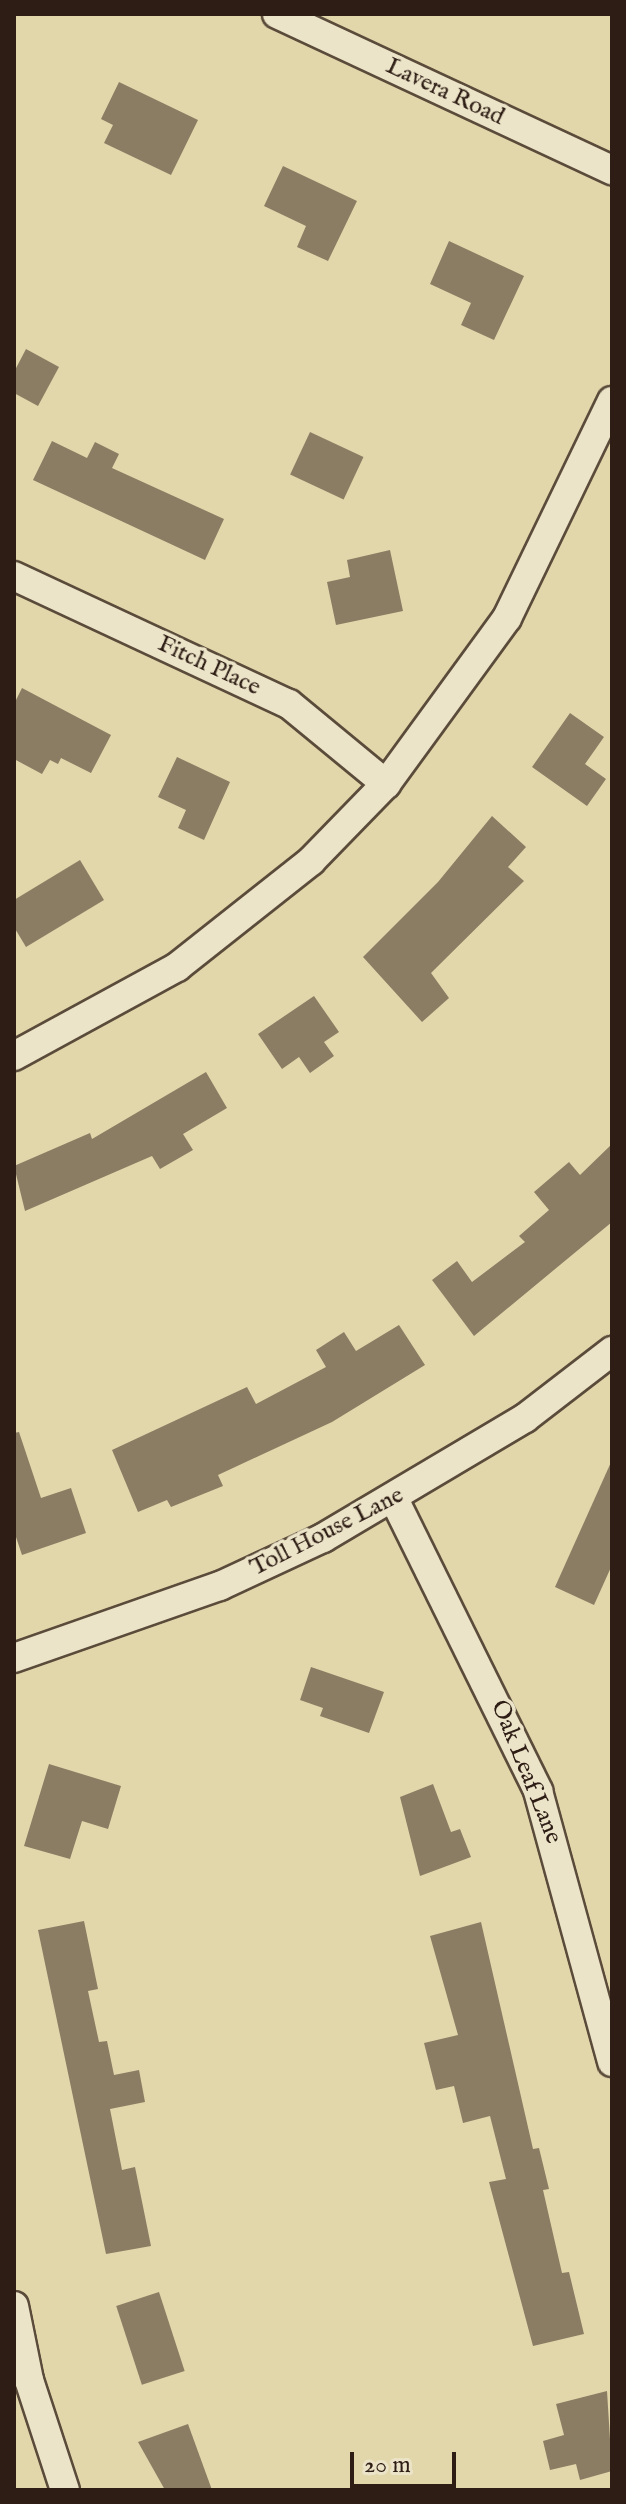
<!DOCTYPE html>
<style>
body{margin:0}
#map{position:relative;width:626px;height:2504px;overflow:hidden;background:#e2d6ab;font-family:"IM FELL English",serif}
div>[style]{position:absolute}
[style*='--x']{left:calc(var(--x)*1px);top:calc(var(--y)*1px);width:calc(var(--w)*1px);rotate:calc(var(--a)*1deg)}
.building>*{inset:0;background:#8b7d63;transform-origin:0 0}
.roads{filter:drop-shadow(2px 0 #5a4b3a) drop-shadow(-2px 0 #5a4b3a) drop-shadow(0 2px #5a4b3a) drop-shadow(0 -2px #5a4b3a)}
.street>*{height:28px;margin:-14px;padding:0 14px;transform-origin:14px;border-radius:14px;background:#ece4c8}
span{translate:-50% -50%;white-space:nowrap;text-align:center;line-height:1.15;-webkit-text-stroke:7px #ece4c8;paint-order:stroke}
.street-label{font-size:24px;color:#2d1d15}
.frame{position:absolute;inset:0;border:16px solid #2d1d15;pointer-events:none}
.scale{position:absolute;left:350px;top:2452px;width:106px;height:36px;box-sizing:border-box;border:4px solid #2d1d15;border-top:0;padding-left:10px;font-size:24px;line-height:28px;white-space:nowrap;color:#2d1d15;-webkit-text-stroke:6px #ece4c8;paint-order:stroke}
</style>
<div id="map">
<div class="building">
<div style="clip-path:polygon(119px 82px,198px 120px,171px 175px,104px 143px,113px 125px,101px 119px)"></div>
<div style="clip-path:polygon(283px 166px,357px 201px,328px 261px,297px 247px,306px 226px,264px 206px)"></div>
<div style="clip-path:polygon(449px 241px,524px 276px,494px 340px,461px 325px,471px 303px,430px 284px)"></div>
<div style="clip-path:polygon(26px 349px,59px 367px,38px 406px,14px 393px,14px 372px)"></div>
<div style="left:310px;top:432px;width:59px;height:47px;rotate:25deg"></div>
<div style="clip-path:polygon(52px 441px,87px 458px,95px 442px,119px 454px,112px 468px,224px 519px,205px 560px,33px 480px)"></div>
<div style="clip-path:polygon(390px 550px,403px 611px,336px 625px,327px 582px,350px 577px,347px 560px)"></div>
<div style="clip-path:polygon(22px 688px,111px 735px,91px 773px,61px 758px,58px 764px,50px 760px,42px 774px,14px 759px,14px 704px)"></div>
<div style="clip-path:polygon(570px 713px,604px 737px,585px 764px,606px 779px,587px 806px,532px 767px)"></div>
<div style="clip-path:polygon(177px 757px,230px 782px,204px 840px,178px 828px,186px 810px,158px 797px)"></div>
<div style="clip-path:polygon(492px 816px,526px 847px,508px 867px,524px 881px,431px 973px,449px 998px,422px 1022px,363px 957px,438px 882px)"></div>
<div style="clip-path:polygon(80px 860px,104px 900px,26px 947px,14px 927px,14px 900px)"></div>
<div style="clip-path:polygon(314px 996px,339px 1032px,324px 1042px,334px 1056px,310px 1073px,299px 1057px,282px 1069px,258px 1034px)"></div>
<div style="clip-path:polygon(206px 1072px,227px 1108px,183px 1134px,193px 1150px,160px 1169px,152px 1156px,25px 1211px,14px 1166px,90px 1133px,92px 1139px)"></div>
<div style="clip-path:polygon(612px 1144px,612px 1222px,474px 1336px,432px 1280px,457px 1261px,472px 1282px,525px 1242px,519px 1236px,549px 1210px,534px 1192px,569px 1162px,580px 1175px)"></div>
<div style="clip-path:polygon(399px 1325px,425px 1365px,332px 1422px,218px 1475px,223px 1486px,171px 1507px,167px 1500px,138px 1512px,112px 1450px,247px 1387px,256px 1404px,326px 1367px,316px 1350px,344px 1332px,356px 1351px)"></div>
<div style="clip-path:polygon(19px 1432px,41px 1498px,71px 1488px,86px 1533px,22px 1555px,14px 1531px,14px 1433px)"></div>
<div style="clip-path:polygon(612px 1460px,612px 1565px,594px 1605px,555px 1587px)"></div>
<div style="clip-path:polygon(311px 1667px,384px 1692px,369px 1733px,320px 1716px,323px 1708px,300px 1700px)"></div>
<div style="clip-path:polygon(49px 1764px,121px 1786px,108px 1829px,82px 1821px,70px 1859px,24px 1846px)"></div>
<div style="clip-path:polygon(433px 1784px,451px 1832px,460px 1829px,471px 1857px,420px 1876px,400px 1797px)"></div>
<div style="clip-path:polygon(84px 1921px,98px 1989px,88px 1991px,99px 2042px,107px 2041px,114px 2075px,139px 2070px,145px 2102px,110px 2109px,122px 2170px,135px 2167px,151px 2246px,106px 2254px,38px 1930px)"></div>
<div style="clip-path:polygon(481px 1922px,533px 2149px,539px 2148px,549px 2189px,543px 2190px,562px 2273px,569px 2272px,584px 2334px,533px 2346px,489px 2182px,506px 2179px,490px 2116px,463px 2123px,454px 2086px,436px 2090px,424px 2043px,458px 2035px,430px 1936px)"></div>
<div style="left:159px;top:2292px;width:83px;height:45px;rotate:72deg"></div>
<div style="clip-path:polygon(607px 2391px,612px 2471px,580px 2480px,576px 2464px,550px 2470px,543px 2441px,564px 2435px,556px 2404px)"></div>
<div style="clip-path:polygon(188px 2424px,212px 2490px,165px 2490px,138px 2442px)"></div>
</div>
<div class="roads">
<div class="street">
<div style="--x:277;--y:14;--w:370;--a:25"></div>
<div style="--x:14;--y:576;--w:303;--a:25"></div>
<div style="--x:289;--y:704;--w:126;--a:39.5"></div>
<div style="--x:14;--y:1056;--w:186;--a:-28.6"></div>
<div style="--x:177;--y:967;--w:171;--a:-38.3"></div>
<div style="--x:311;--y:861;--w:107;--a:-45.8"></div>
<div style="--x:386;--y:784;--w:205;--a:-53.9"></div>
<div style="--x:507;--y:618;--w:241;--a:-64.2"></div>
<div style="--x:394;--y:1499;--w:326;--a:63.7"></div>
<div style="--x:538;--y:1791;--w:281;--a:74.7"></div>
<div style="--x:14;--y:1658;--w:218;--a:-19.3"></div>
<div style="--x:220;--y:1586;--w:114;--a:-25"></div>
<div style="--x:323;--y:1538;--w:235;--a:-30.7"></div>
<div style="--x:525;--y:1418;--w:110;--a:-37.6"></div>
<div style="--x:14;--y:2306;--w:76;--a:78.5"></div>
<div style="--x:29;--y:2380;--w:116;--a:71.9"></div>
</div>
</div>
<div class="street-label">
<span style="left:445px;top:92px;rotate:25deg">Lavera Road</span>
<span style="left:209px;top:666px;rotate:25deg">Fitch Place</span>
<span style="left:327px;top:1532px;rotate:-27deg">Toll House Lane</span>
<span style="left:526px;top:1772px;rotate:68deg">Oak Leaf Lane</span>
</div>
<div class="frame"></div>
<div class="scale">20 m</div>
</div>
